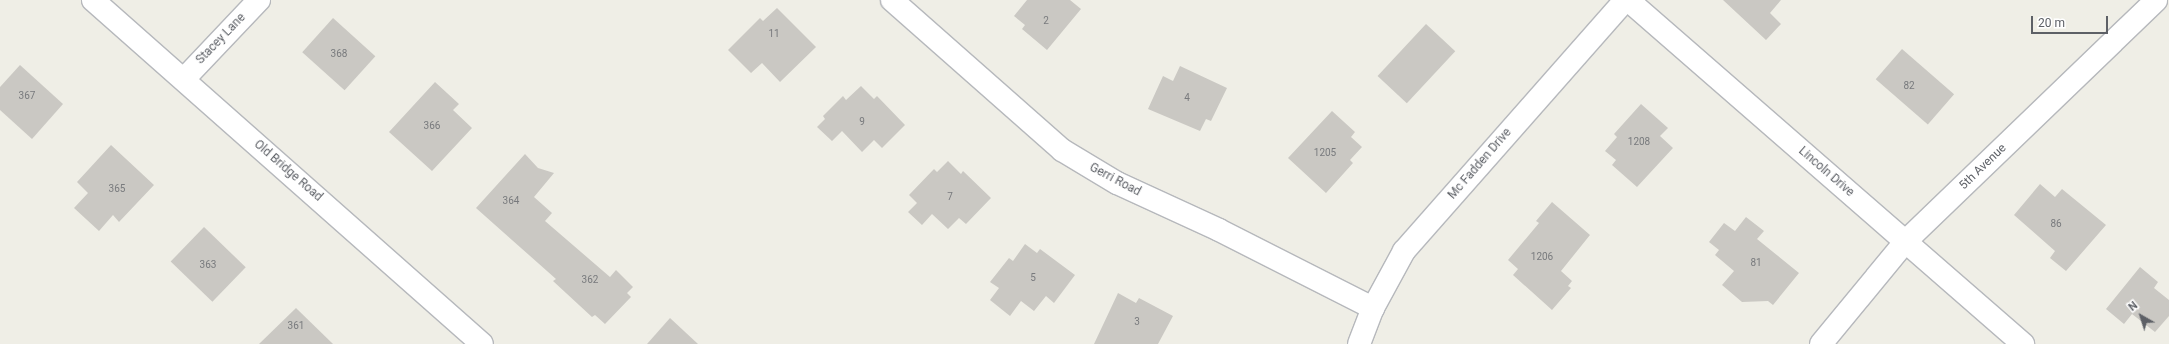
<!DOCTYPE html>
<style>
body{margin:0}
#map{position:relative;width:2169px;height:344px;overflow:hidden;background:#efeee6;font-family:Roboto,sans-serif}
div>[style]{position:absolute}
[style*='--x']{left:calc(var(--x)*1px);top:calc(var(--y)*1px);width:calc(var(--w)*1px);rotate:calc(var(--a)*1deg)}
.building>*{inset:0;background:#cac8c3;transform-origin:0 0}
.roads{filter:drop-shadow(1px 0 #b6b8bc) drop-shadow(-1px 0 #b6b8bc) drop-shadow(0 1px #b6b8bc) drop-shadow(0 -1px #b6b8bc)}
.minor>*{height:22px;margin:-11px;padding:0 11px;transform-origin:11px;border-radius:11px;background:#fff}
span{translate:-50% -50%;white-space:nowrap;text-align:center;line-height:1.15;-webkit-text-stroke:3px #fff;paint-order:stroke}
.number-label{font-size:10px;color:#787a7d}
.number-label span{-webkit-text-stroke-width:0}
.street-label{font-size:12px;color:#5d6066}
.north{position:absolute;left:2121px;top:296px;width:40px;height:40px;-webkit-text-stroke:3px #fff;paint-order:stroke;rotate:321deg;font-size:11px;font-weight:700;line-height:16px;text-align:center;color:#5d6066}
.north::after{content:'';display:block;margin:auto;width:14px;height:18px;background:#5d6066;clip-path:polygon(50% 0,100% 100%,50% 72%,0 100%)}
.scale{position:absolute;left:2031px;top:16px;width:77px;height:18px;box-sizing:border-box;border:2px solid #5d6066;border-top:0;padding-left:5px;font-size:12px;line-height:14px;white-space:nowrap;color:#5d6066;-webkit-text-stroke:3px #fff;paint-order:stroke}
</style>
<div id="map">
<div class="building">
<div style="clip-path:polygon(1027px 0,1070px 0,1081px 9px,1047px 50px,1022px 29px,1025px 25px,1014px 16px)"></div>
<div style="clip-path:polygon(1723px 0,1781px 0,1770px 13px,1781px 24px,1766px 40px)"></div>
<div style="clip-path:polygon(777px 8px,816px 47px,780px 82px,762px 63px,751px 73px,728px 50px,760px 18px,763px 21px)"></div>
<div style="left:333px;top:18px;width:57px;height:46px;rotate:42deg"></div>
<div style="left:1426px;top:24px;width:40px;height:71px;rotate:43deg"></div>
<div style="left:1902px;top:49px;width:69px;height:40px;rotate:41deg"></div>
<div style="clip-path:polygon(20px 65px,63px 104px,32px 139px,0 110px,0 87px)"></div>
<div style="clip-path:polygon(1180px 66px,1227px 88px,1211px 121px,1206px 119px,1200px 131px,1148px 109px,1163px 76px,1173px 81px)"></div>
<div style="clip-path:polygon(435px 82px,459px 104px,453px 110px,472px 128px,432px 171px,389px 132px)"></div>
<div style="clip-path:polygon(861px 86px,874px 99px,877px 96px,905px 125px,882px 148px,874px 140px,862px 152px,842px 131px,832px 141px,817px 127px,825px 119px,823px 116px,843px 96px,846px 100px)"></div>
<div style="clip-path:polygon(1641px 104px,1668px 128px,1660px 136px,1673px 148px,1637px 187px,1612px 165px,1616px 160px,1605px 151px,1617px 137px,1614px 134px)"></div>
<div style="clip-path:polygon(1332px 111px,1355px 132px,1351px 137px,1362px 147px,1350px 160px,1353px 163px,1326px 193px,1288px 158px)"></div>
<div style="clip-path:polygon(111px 145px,154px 185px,119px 222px,113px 215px,99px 231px,74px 208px,88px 193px,77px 182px)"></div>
<div style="clip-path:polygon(525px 154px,538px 168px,554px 173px,534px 197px,552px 213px,545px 221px,610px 277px,616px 270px,633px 287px,627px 293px,631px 297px,605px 324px,595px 315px,592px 317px,553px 281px,556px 279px,476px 208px)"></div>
<div style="clip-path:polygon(948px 161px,961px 174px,963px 171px,991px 198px,966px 224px,959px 218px,948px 229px,932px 214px,922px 225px,908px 212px,917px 203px,909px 195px,934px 169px,937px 172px)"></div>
<div style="clip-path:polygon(2040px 184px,2055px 197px,2062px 189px,2106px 225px,2066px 271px,2050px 258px,2055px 251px,2014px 215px)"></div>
<div style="clip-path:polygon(1552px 202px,1590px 235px,1561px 271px,1572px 281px,1568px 286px,1571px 288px,1552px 310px,1513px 275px,1518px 269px,1508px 260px,1539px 223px,1536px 221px)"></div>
<div style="clip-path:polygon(1746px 217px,1764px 231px,1757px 239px,1799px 273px,1773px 305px,1768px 301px,1742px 302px,1722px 285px,1734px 271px,1715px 255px,1719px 250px,1709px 242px,1724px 223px,1735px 231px)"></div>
<div style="left:204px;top:227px;width:58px;height:48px;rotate:44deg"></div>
<div style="clip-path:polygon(1025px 244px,1037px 253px,1040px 249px,1075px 275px,1054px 303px,1046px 296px,1034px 311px,1021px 301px,1010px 316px,990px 300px,999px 288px,990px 282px,1009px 258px,1013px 261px)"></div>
<div style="clip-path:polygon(2140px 267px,2158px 282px,2154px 288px,2169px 300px,2169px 316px,2155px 332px,2132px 314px,2124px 324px,2106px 309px)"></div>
<div style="clip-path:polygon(1118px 293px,1136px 303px,1139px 298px,1173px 316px,1158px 344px,1094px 344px)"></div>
<div style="clip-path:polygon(296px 308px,333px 344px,259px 344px)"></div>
<div style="clip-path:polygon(670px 318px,698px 344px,647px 344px)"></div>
</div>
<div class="roads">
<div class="minor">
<div style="--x:93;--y:0;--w:519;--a:41.49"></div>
<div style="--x:892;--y:0;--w:227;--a:41.4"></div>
<div style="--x:1062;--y:150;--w:64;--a:31"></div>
<div style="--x:1117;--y:183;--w:112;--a:24.7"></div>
<div style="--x:1219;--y:230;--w:173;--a:26.9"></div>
<div style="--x:1628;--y:0;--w:524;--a:41.05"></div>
<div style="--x:184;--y:79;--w:109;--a:-46.5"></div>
<div style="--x:1359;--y:344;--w:39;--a:-69"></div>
<div style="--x:1373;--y:308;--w:65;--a:-61.5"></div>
<div style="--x:1404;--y:251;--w:334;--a:-48.6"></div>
<div style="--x:1821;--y:344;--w:134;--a:-50.5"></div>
<div style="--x:1906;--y:241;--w:347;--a:-43.9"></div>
</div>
</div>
<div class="number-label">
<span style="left:1046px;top:21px">2</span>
<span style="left:774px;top:34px">11</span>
<span style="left:339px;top:54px">368</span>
<span style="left:1909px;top:86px">82</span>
<span style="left:27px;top:96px">367</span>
<span style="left:1187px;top:98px">4</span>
<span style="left:862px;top:122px">9</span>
<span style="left:432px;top:126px">366</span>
<span style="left:1639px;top:142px">1208</span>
<span style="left:1325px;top:153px">1205</span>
<span style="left:117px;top:189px">365</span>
<span style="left:950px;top:197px">7</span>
<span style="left:511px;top:201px">364</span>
<span style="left:2056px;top:224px">86</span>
<span style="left:1542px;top:257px">1206</span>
<span style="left:1756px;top:263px">81</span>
<span style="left:208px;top:265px">363</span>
<span style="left:1033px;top:278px">5</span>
<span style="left:590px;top:280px">362</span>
<span style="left:1137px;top:322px">3</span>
<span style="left:296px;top:326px">361</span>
</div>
<div class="street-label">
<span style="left:221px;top:39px;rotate:-46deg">Stacey Lane</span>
<span style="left:1480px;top:164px;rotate:-49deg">Mc Fadden Drive</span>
<span style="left:1983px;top:167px;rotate:-44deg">5th Avenue</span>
<span style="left:288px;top:171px;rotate:41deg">Old Bridge Road</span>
<span style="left:1826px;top:172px;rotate:41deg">Lincoln Drive</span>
<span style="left:1115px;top:180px;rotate:28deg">Gerri Road</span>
</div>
<div class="north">N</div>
<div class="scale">20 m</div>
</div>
